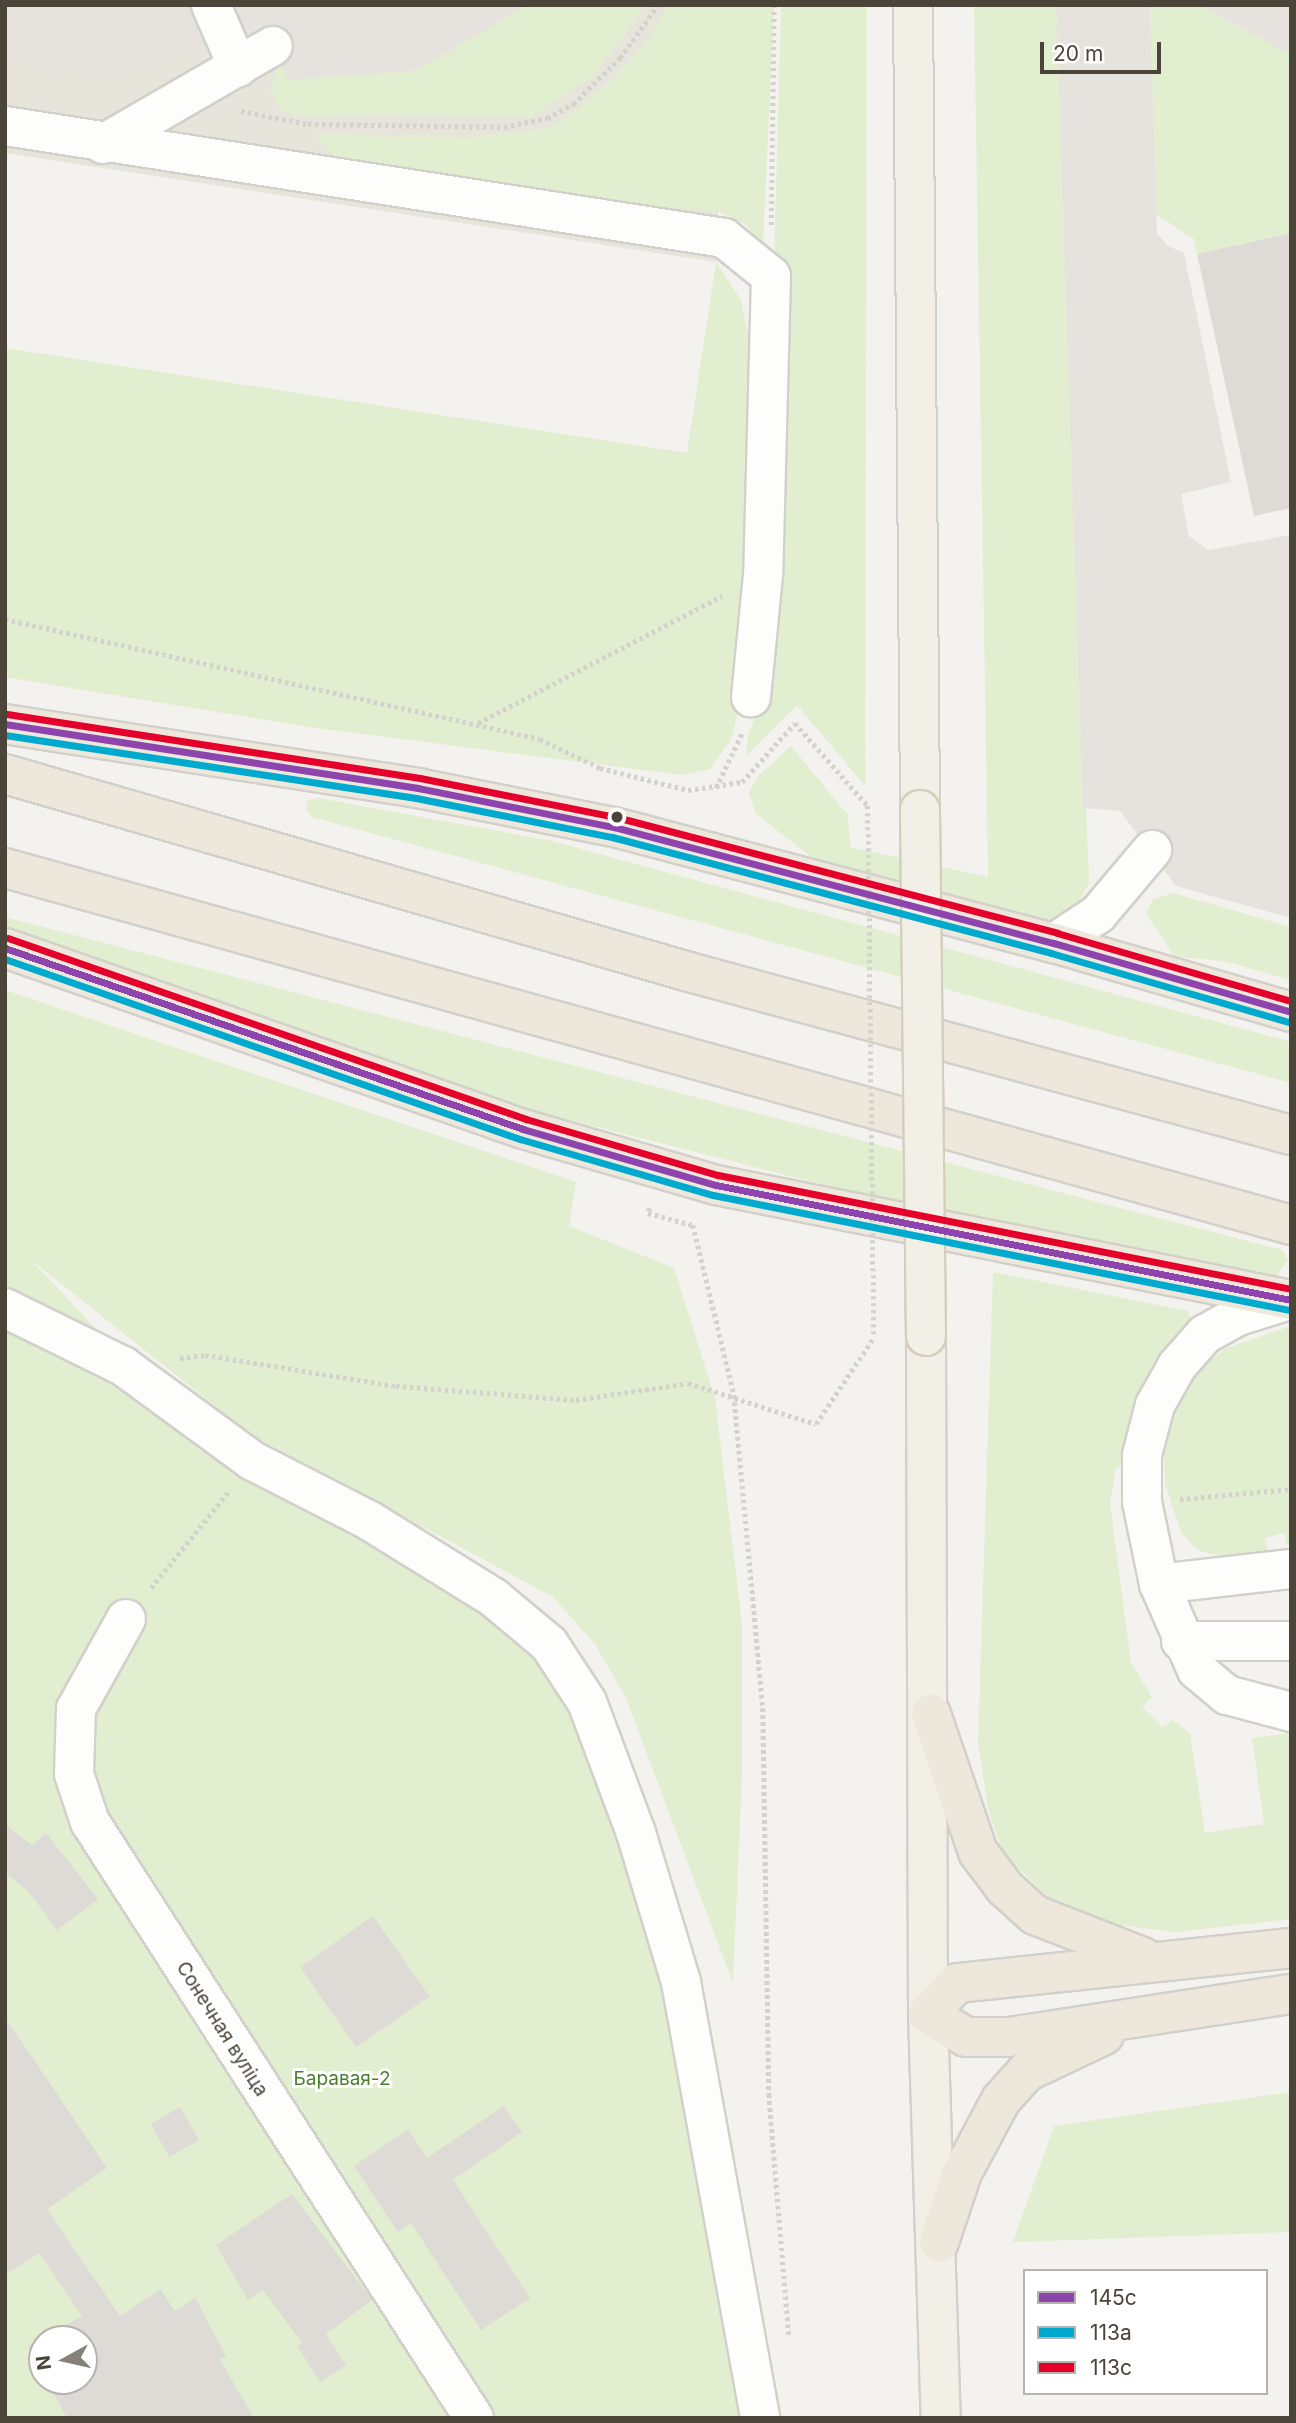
<!DOCTYPE html>
<meta charset="utf-8">
<style>
body{margin:0}
#map{position:relative;width:1296px;height:2423px;overflow:hidden;background:#f4f2ee;font-family:Inter,sans-serif}
div>[style]{position:absolute}
[style*='--x']{left:calc(var(--x)*1px);top:calc(var(--y)*1px);width:calc(var(--w)*1px);rotate:calc(var(--a)*1deg)}
.residential>*{inset:0;background:#e7e4dc}
.industrial>*{inset:0;background:#e6e2de}
.green>*{inset:0;background:#e1eecf}
.parking>*{inset:0;background:#e6e3df}
.building>*{inset:0;background:#dedbd6;transform-origin:0 0}
.path>*{height:4.5px;margin-top:-2.25px;transform-origin:0;background:repeating-linear-gradient(90deg,#d3d2cc 0 3.5px,transparent 0 7px)}
.roads{filter:drop-shadow(2px 0 #d2d0cb) drop-shadow(-2px 0 #d2d0cb) drop-shadow(0 2px #d2d0cb) drop-shadow(0 -2px #d2d0cb)}
.minor>*{height:38px;margin:-19px;padding:0 19px;transform-origin:19px;border-radius:19px;background:#fdfdfc}
.major>*{height:38px;margin:-19px;padding:0 19px;transform-origin:19px;border-radius:19px;background:#f2efe6}
.highway>*{height:38px;margin:-19px;padding:0 19px;transform-origin:19px;border-radius:19px;background:#ede8db}
.path-bridge>*{height:4.5px;margin-top:-2.25px;transform-origin:0;background:repeating-linear-gradient(90deg,#d3d2cc 0 3.5px,transparent 0 7px)}
.bridges{filter:drop-shadow(2px 0 #d6cebb) drop-shadow(-2px 0 #d6cebb) drop-shadow(0 2px #d6cebb) drop-shadow(0 -2px #d6cebb)}
.major-bridge>*{height:38px;margin:-19px;padding:0 19px;transform-origin:19px;border-radius:19px;background:#f2efe6}
.bus-1>*{height:7px;margin:-3.5px;padding:0 3.5px;transform-origin:3.5px;border-radius:3.5px;background:#8e44ad}
.bus-2>*{height:7px;margin:-3.5px;padding:0 3.5px;transform-origin:3.5px;border-radius:3.5px;background:#00a9ce}
.bus-3>*{height:7px;margin:-3.5px;padding:0 3.5px;transform-origin:3.5px;border-radius:3.5px;background:#e4002b}
.dots>*{width:19px;height:19px;translate:-50% -50%;box-sizing:border-box;border:4px solid #fff;border-radius:50%}
span{translate:-50% -50%;white-space:nowrap;text-align:center;line-height:1.15;-webkit-text-stroke:6px #fff;paint-order:stroke}
.street-label{font-size:19px;color:#4b4439}
.park-label{font-size:19px;color:#4a7f2a}
.frame{position:absolute;inset:0;border:7px solid #4b4439;pointer-events:none}
.legend{position:absolute;left:1023px;top:2269px;width:245px;height:126px;box-sizing:border-box;background:#fff;border:2px solid #b7b4b0;margin:0;padding:9px 12px;list-style:none;font-size:21px;color:#4b4439}
.legend li{display:flex;align-items:center;gap:14px;height:35px}
.legend b{width:35px;border:2px solid #b7b4b0}
.north{position:absolute;left:28px;top:2325px;width:70px;height:70px;box-sizing:border-box;background:#fff;border:2px solid #b7b4b0;border-radius:50%;rotate:262deg;font-size:19px;font-weight:700;line-height:28px;text-align:center;color:#4b4439}
.north::after{content:'';display:block;margin:auto;width:24px;height:32px;background:#868178;clip-path:polygon(50% 0,100% 100%,50% 72%,0 100%)}
.scale{position:absolute;left:1040px;top:42px;width:121px;height:32px;box-sizing:border-box;border:4px solid #4b4439;border-top:0;padding-left:9px;font-size:21px;line-height:24px;white-space:nowrap;color:#4b4439;-webkit-text-stroke:5px #fff;paint-order:stroke}
</style>
<div id="map">
<div class="residential">
<div style="clip-path:polygon(5px 5px,728px 5px,716px 262px,5px 153px)"></div>
</div>
<div class="industrial">
<div style="clip-path:polygon(5px 5px,290px 5px,260px 24px,117px 76px,5px 56px)"></div>
</div>
<div class="green">
<div style="clip-path:polygon(528px 5px,646px 5px,593px 76px,532px 117px,292px 115px,278px 107px,271px 91px,279px 59px,289px 80px,416px 70px)"></div>
<div style="clip-path:polygon(668px 5px,774px 5px,763px 246px,745px 224px,720px 212px,424px 186px,342px 164px,313px 133px,468px 137px,553px 127px,612px 80px,648px 39px)"></div>
<div style="clip-path:polygon(781px 5px,867px 5px,865px 786px,797px 705px,746px 756px,748px 735px,762px 699px)"></div>
<div style="clip-path:polygon(974px 5px,1056px 5px,1089px 884px,1077px 904px,1044px 923px,815px 860px,756px 814px,749px 793px,757px 777px,791px 746px,848px 815px,850px 847px,988px 877px)"></div>
<div style="clip-path:polygon(1150px 5px,1198px 5px,1291px 55px,1291px 233px,1197px 254px,1194px 239px,1156px 214px)"></div>
<div style="clip-path:polygon(716px 262px,741px 300px,752px 353px,742px 695px,731px 740px,710px 769px,682px 775px,308px 727px,5px 677px,5px 348px,687px 453px)"></div>
<div style="clip-path:polygon(318px 798px,548px 840px,1291px 1042px,1291px 1083px,312px 817px,306px 810px,308px 800px)"></div>
<div style="clip-path:polygon(1173px 893px,1291px 927px,1291px 980px,1224px 961px,1175px 957px,1146px 914px,1153px 899px)"></div>
<div style="clip-path:polygon(5px 917px,1282px 1250px,1288px 1260px,1273px 1281px,1018px 1234px,538px 1112px,5px 931px)"></div>
<div style="clip-path:polygon(evenodd,5px 990px,576px 1182px,569px 1226px,674px 1268px,715px 1398px,742px 1624px,742px 1778px,733px 1983px,626px 1698px,595px 1644px,553px 1597px,250px 1434px,30px 1259px,222px 1461px,483px 1608px,530px 1650px,573px 1709px,623px 1838px,667px 1986px,748px 2418px,5px 2418px,5px 990px,42px 2339px,84px 2339px,84px 2381px,42px 2381px,42px 2339px)"></div>
<div style="clip-path:polygon(993px 1272px,1188px 1311px,1193px 1326px,1125px 1465px,1116px 1468px,1110px 1503px,1131px 1663px,1152px 1697px,1142px 1707px,1162px 1727px,1173px 1720px,1190px 1733px,1205px 1833px,1264px 1824px,1252px 1738px,1291px 1733px,1291px 1919px,1176px 1932px,1109px 1924px,1056px 1906px,1003px 1853px,988px 1809px,978px 1743px)"></div>
<div style="clip-path:polygon(1291px 1326px,1291px 1545px,1287px 1545px,1284px 1533px,1265px 1538px,1269px 1553px,1219px 1556px,1197px 1550px,1181px 1532px,1165px 1484px,1164px 1456px,1172px 1417px,1189px 1380px,1224px 1349px)"></div>
<div style="clip-path:polygon(1291px 2092px,1291px 2232px,1013px 2242px,1054px 2126px)"></div>
</div>
<div class="parking">
<div style="clip-path:polygon(290px 5px,528px 5px,416px 70px,288px 80px,260px 24px)"></div>
<div style="clip-path:polygon(1056px 5px,1150px 5px,1157px 234px,1168px 246px,1184px 253px,1231px 482px,1181px 494px,1189px 536px,1208px 550px,1291px 535px,1291px 918px,1176px 886px,1120px 811px,1083px 808px)"></div>
<div style="clip-path:polygon(1198px 5px,1291px 5px,1291px 55px)"></div>
</div>
<div class="building">
<div style="clip-path:polygon(1291px 233px,1291px 508px,1254px 516px,1197px 254px)"></div>
<div style="clip-path:polygon(5px 1824px,32px 1845px,46px 1833px,98px 1899px,57px 1930px,29px 1892px,5px 1873px)"></div>
<div style="left:373px;top:1916px;width:98px;height:89px;rotate:55deg"></div>
<div style="clip-path:polygon(5px 2017px,107px 2168px,47px 2209px,120px 2316px,160px 2289px,175px 2311px,195px 2298px,226px 2356px,220px 2360px,254px 2418px,67px 2418px,47px 2381px,84px 2381px,84px 2339px,42px 2339px,42px 2371px,28px 2346px,82px 2316px,39px 2253px,5px 2275px)"></div>
<div style="clip-path:polygon(504px 2106px,522px 2132px,453px 2180px,530px 2298px,481px 2330px,411px 2223px,398px 2232px,354px 2166px,408px 2129px,427px 2158px)"></div>
<div style="left:180px;top:2107px;width:38px;height:34px;rotate:60deg"></div>
<div style="clip-path:polygon(292px 2194px,372px 2300px,326px 2334px,346px 2365px,320px 2382px,297px 2346px,302px 2343px,263px 2290px,248px 2300px,216px 2245px)"></div>
</div>
<div class="path">
<div style="--x:241;--y:111;--w:68;--a:11"></div>
<div style="--x:308;--y:124;--w:196;--a:0.9"></div>
<div style="--x:504;--y:127;--w:44;--a:-11.8"></div>
<div style="--x:547;--y:118;--w:30;--a:-28"></div>
<div style="--x:573;--y:104;--w:66;--a:-44.4"></div>
<div style="--x:620;--y:58;--w:65;--a:-54.4"></div>
<div style="--x:771;--y:225;--w:220;--a:-89.2"></div>
<div style="--x:5;--y:619;--w:548;--a:12.64"></div>
<div style="--x:540;--y:739;--w:67;--a:25.8"></div>
<div style="--x:600;--y:768;--w:91;--a:14"></div>
<div style="--x:688;--y:790;--w:55;--a:-8.4"></div>
<div style="--x:742;--y:782;--w:79;--a:-48.1"></div>
<div style="--x:795;--y:723;--w:111;--a:48.7"></div>
<div style="--x:478;--y:723;--w:275;--a:-27.5"></div>
<div style="--x:716;--y:788;--w:61;--a:-64.7"></div>
<div style="--x:650;--y:1208;--w:5;--a:112"></div>
<div style="--x:648;--y:1213;--w:47;--a:14.9"></div>
<div style="--x:693;--y:1225;--w:175;--a:76.4"></div>
<div style="--x:734;--y:1395;--w:314;--a:84.7"></div>
<div style="--x:763;--y:1708;--w:386;--a:89.1"></div>
<div style="--x:769;--y:2094;--w:244;--a:85.3"></div>
<div style="--x:180;--y:1358;--w:25;--a:-7"></div>
<div style="--x:205;--y:1355;--w:193;--a:9.2"></div>
<div style="--x:396;--y:1386;--w:181;--a:4.4"></div>
<div style="--x:576;--y:1400;--w:113;--a:-8.6"></div>
<div style="--x:688;--y:1383;--w:134;--a:17.8"></div>
<div style="--x:816;--y:1424;--w:105;--a:-56.3"></div>
<div style="--x:1180;--y:1499;--w:111;--a:-5.1"></div>
<div style="--x:151;--y:1588;--w:124;--a:-51.2"></div>
</div>
<div class="roads">
<div class="minor">
<div style="--x:211;--y:5;--w:68;--a:66.5"></div>
<div style="--x:5;--y:126;--w:728;--a:8.85"></div>
<div style="--x:724;--y:238;--w:60;--a:39"></div>
<div style="--x:771;--y:276;--w:299;--a:91.5"></div>
<div style="--x:763;--y:575;--w:123;--a:95.6"></div>
<div style="--x:103;--y:144;--w:196;--a:-30"></div>
<div style="--x:1054;--y:943;--w:53;--a:-33.4"></div>
<div style="--x:1098;--y:914;--w:84;--a:-49.8"></div>
<div style="--x:1289;--y:1300;--w:53;--a:162.6"></div>
<div style="--x:1238;--y:1316;--w:38;--a:151"></div>
<div style="--x:1205;--y:1334;--w:43;--a:131.2"></div>
<div style="--x:1177;--y:1366;--w:45;--a:119.4"></div>
<div style="--x:1155;--y:1405;--w:52;--a:104.6"></div>
<div style="--x:1142;--y:1455;--w:47;--a:90"></div>
<div style="--x:1142;--y:1502;--w:84;--a:78.3"></div>
<div style="--x:1159;--y:1584;--w:94;--a:66.2"></div>
<div style="--x:1197;--y:1670;--w:39;--a:40"></div>
<div style="--x:1227;--y:1695;--w:66;--a:14.9"></div>
<div style="--x:5;--y:1308;--w:131;--a:26.2"></div>
<div style="--x:123;--y:1366;--w:161;--a:36.2"></div>
<div style="--x:253;--y:1461;--w:131;--a:27.1"></div>
<div style="--x:370;--y:1521;--w:146;--a:31.8"></div>
<div style="--x:494;--y:1598;--w:72;--a:39.9"></div>
<div style="--x:549;--y:1644;--w:69;--a:56.8"></div>
<div style="--x:587;--y:1702;--w:140;--a:69.5"></div>
<div style="--x:636;--y:1833;--w:156;--a:73.2"></div>
<div style="--x:681;--y:1982;--w:443;--a:79.7"></div>
<div style="--x:1159;--y:1584;--w:133;--a:-6.5"></div>
<div style="--x:126;--y:1619;--w:103;--a:119.1"></div>
<div style="--x:76;--y:1709;--w:65;--a:91.8"></div>
<div style="--x:74;--y:1774;--w:51;--a:71.6"></div>
<div style="--x:90;--y:1822;--w:709;--a:57.21"></div>
<div style="--x:1181;--y:1641;--w:110;--a:0"></div>
</div>
<div class="major">
<div style="--x:913;--y:5;--w:805;--a:89.5"></div>
<div style="--x:926;--y:1336;--w:678;--a:89.83"></div>
<div style="--x:928;--y:2014;--w:404;--a:88.2"></div>
</div>
<div class="highway">
<div style="--x:5;--y:724;--w:418;--a:8.8"></div>
<div style="--x:418;--y:788;--w:200;--a:11.3"></div>
<div style="--x:614;--y:827;--w:455;--a:14.8"></div>
<div style="--x:1054;--y:943;--w:247;--a:16.2"></div>
<div style="--x:5;--y:774;--w:712;--a:16.14"></div>
<div style="--x:689;--y:972;--w:624;--a:15.15"></div>
<div style="--x:5;--y:868;--w:1335;--a:15.51"></div>
<div style="--x:5;--y:948;--w:549;--a:19.26"></div>
<div style="--x:523;--y:1129;--w:201;--a:16.2"></div>
<div style="--x:716;--y:1185;--w:586;--a:11.31"></div>
<div style="--x:931;--y:1714;--w:146;--a:71.2"></div>
<div style="--x:978;--y:1852;--w:45;--a:53.1"></div>
<div style="--x:1005;--y:1888;--w:40;--a:42"></div>
<div style="--x:1035;--y:1915;--w:116;--a:21.3"></div>
<div style="--x:1291;--y:1948;--w:336;--a:174"></div>
<div style="--x:957;--y:1983;--w:42;--a:133.1"></div>
<div style="--x:928;--y:2014;--w:44;--a:31.2"></div>
<div style="--x:966;--y:2037;--w:43;--a:0"></div>
<div style="--x:1009;--y:2037;--w:285;--a:-8.7"></div>
<div style="--x:939;--y:2242;--w:73;--a:-71.6"></div>
<div style="--x:962;--y:2173;--w:83;--a:-61.9"></div>
<div style="--x:1001;--y:2100;--w:38;--a:-48"></div>
<div style="--x:1026;--y:2072;--w:86;--a:-25.4"></div>
</div>
</div>
<div class="path-bridge">
<div style="--x:868;--y:806;--w:531;--a:89.35"></div>
</div>
<div class="bridges">
<div class="major-bridge">
<div style="--x:920;--y:810;--w:526;--a:89.35"></div>
</div>
</div>
<div class="bus-1">
<div style="--x:5;--y:724;--w:418;--a:8.8"></div>
<div style="--x:418;--y:788;--w:200;--a:11.3"></div>
<div style="--x:614;--y:827;--w:455;--a:14.8"></div>
<div style="--x:1054;--y:943;--w:247;--a:16.2"></div>
<div style="--x:5;--y:948;--w:549;--a:19.26"></div>
<div style="--x:523;--y:1129;--w:201;--a:16.2"></div>
<div style="--x:716;--y:1185;--w:586;--a:11.31"></div>
</div>
<div class="bus-2">
<div style="--x:5;--y:735;--w:416;--a:8.7"></div>
<div style="--x:416;--y:798;--w:200;--a:11.3"></div>
<div style="--x:612;--y:837;--w:454;--a:14.8"></div>
<div style="--x:1051;--y:953;--w:247;--a:16.2"></div>
<div style="--x:5;--y:959;--w:546;--a:19.27"></div>
<div style="--x:520;--y:1139;--w:201;--a:16.2"></div>
<div style="--x:713;--y:1195;--w:587;--a:11.29"></div>
</div>
<div class="bus-3">
<div style="--x:7;--y:714;--w:418;--a:8.8"></div>
<div style="--x:420;--y:778;--w:200;--a:11.3"></div>
<div style="--x:616;--y:817;--w:456;--a:14.7"></div>
<div style="--x:1057;--y:933;--w:244;--a:16.2"></div>
<div style="--x:8;--y:938;--w:549;--a:19.26"></div>
<div style="--x:526;--y:1119;--w:200;--a:16.3"></div>
<div style="--x:718;--y:1175;--w:584;--a:11.25"></div>
</div>
<div class="dots">
<div style="left:617px;top:817px;background:#4b4439"></div>
</div>
<div class="street-label">
<span style="left:222px;top:2029px;rotate:58deg">Сонечная вуліца</span>
</div>
<div class="park-label">
<span style="left:342px;top:2079px">Баравая-2</span>
</div>
<div class="frame"></div>
<ul class="legend">
<li><b style="height:9px;background:#8e44ad"></b>145с</li>
<li><b style="height:9px;background:#00a9ce"></b>113а</li>
<li><b style="height:9px;background:#e4002b"></b>113с</li>
</ul>
<div class="north">N</div>
<div class="scale">20 m</div>
</div>
